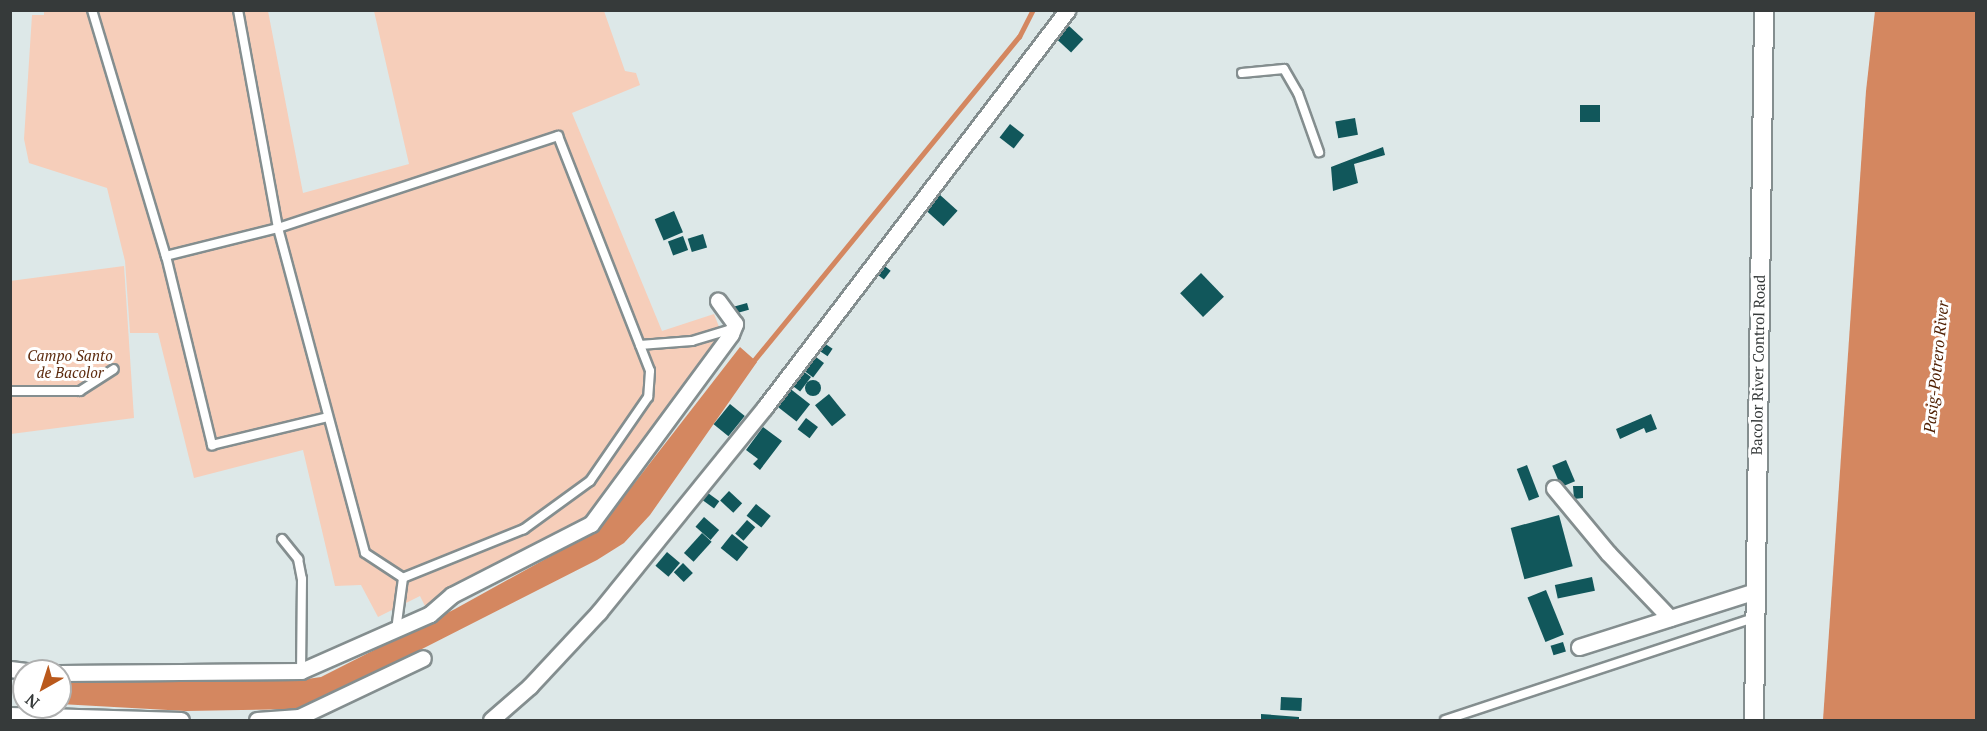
<!DOCTYPE html>
<style>
body{margin:0}
#map{position:relative;width:1987px;height:731px;overflow:hidden;background:#dde8e8;font-family:"PT Serif",serif}
div>[style]{position:absolute}
[style*='--x']{left:calc(var(--x)*1px);top:calc(var(--y)*1px);width:calc(var(--w)*1px);rotate:calc(var(--a)*1deg)}
.green>*{inset:0;background:#f6ceba}
.water>*{inset:0;background:#d48760}
.stream>*{height:4.5px;margin:-2.25px;padding:0 2.25px;transform-origin:2.25px;border-radius:2.25px;background:#d48760}
.building>*{inset:0;background:#11575b;transform-origin:0 0}
.round{border-radius:50%}
.roads{filter:drop-shadow(2px 0 #848e8f) drop-shadow(-2px 0 #848e8f) drop-shadow(0 2px #848e8f) drop-shadow(0 -2px #848e8f)}
.service>*{height:8px;margin:-4px;padding:0 4px;transform-origin:4px;border-radius:4px;background:#fff}
.minor>*{height:15px;margin:-7.5px;padding:0 7.5px;transform-origin:7.5px;border-radius:7.5px;background:#fff}
.tertiary>*{height:18px;margin:-9px;padding:0 9px;transform-origin:9px;border-radius:9px;background:#fff}
span{translate:-50% -50%;white-space:nowrap;text-align:center;line-height:1.15;-webkit-text-stroke:6px #fff;paint-order:stroke}
.park-label{font-size:15px;color:#5d2b0e;font-style:italic}
.street-label{font-size:15px;color:#363a3a}
.water-label{font-size:16px;color:#4e1d00;font-style:italic}
.frame{position:absolute;inset:0;border:12px solid #363a3a;pointer-events:none}
.north{position:absolute;left:12px;top:659px;width:60px;height:60px;box-sizing:border-box;background:#fff;border:2px solid #afb0b0;border-radius:50%;rotate:219deg;font-size:16px;font-weight:700;line-height:24px;text-align:center;color:#363a3a}
.north::after{content:'';display:block;margin:auto;width:21px;height:27px;background:#ba591c;clip-path:polygon(50% 0,100% 100%,50% 72%,0 100%)}
</style>
<div id="map">
<div class="green">
<div style="clip-path:polygon(44px 11px,268px 11px,303px 193px,409px 164px,374px 11px,604px 11px,625px 71px,636px 73px,640px 85px,572px 113px,662px 331px,714px 314px,723px 337px,617px 485px,581px 524px,425px 606px,420px 596px,378px 617px,361px 585px,335px 586px,303px 450px,194px 478px,158px 333px,130px 333px,125px 261px,107px 188px,29px 163px,24px 139px,32px 15px,44px 15px)"></div>
<div style="clip-path:polygon(124px 266px,134px 418px,11px 434px,10px 281px)"></div>
</div>
<div class="water">
<div style="clip-path:polygon(1875px 11px,1976px 11px,1976px 720px,1823px 720px,1866px 91px)"></div>
<div style="clip-path:polygon(740px 347px,757px 362px,650px 515px,624px 543px,597px 560px,304px 709px,186px 711px,60px 704px,60px 678px,293px 681px,321px 677px,455px 609px,587px 536px,612px 512px)"></div>
</div>
<div class="stream">
<div style="--x:751;--y:364;--w:423;--a:-50.7"></div>
<div style="--x:1019;--y:37;--w:30;--a:-63"></div>
</div>
<div class="building">
<div style="left:1068px;top:25px;width:21px;height:18px;rotate:43deg"></div>
<div style="left:1580px;top:105px;width:20px;height:17px"></div>
<div style="left:1355px;top:118px;width:17px;height:20px;rotate:80deg"></div>
<div style="left:1010px;top:124px;width:18px;height:17px;rotate:38deg"></div>
<div style="clip-path:polygon(1383px 147px,1385px 155px,1354px 164px,1358px 183px,1333px 191px,1331px 167px)"></div>
<div style="left:939px;top:194px;width:25px;height:21px;rotate:42deg"></div>
<div style="left:674px;top:211px;width:23px;height:21px;rotate:67deg"></div>
<div style="left:703px;top:234px;width:14px;height:16px;rotate:73deg"></div>
<div style="left:683px;top:236px;width:15px;height:16px;rotate:70deg"></div>
<div style="left:882px;top:264px;width:11px;height:11px;rotate:38deg"></div>
<div style="left:1201px;top:273px;width:33px;height:29px;rotate:46deg"></div>
<div style="left:747px;top:303px;width:7px;height:14px;rotate:74deg"></div>
<div style="left:821px;top:341px;width:14px;height:9px;rotate:34deg"></div>
<div style="left:812px;top:354px;width:15px;height:18px;rotate:37deg"></div>
<div style="left:799px;top:368px;width:15px;height:18px;rotate:37deg"></div>
<div class="round" style="left:805px;top:380px;width:16px;height:16px"></div>
<div style="left:788px;top:387px;width:28px;height:22px;rotate:38deg"></div>
<div style="left:829px;top:394px;width:27px;height:18px;rotate:51deg"></div>
<div style="left:730px;top:404px;width:19px;height:26px;rotate:39deg"></div>
<div style="clip-path:polygon(1651px 414px,1657px 429px,1646px 433px,1644px 428px,1620px 439px,1616px 429px)"></div>
<div style="left:806px;top:418px;width:15px;height:14px;rotate:37deg"></div>
<div style="clip-path:polygon(763px 427px,782px 441px,760px 470px,753px 464px,758px 459px,746px 450px)"></div>
<div style="left:1566px;top:460px;width:23px;height:15px;rotate:67deg"></div>
<div style="left:1527px;top:465px;width:34px;height:11px;rotate:69deg"></div>
<div style="clip-path:polygon(1573px 486px,1583px 486px,1583px 498px,1574px 499px)"></div>
<div style="left:729px;top:491px;width:18px;height:13px;rotate:43deg"></div>
<div style="left:708px;top:493px;width:14px;height:9px;rotate:36deg"></div>
<div style="left:756px;top:504px;width:19px;height:15px;rotate:39deg"></div>
<div style="left:1559px;top:515px;width:53px;height:50px;rotate:75deg"></div>
<div style="left:704px;top:517px;width:20px;height:13px;rotate:41deg"></div>
<div style="left:747px;top:520px;width:11px;height:18px;rotate:41deg"></div>
<div style="left:702px;top:533px;width:13px;height:27px;rotate:42deg"></div>
<div style="left:732px;top:534px;width:21px;height:18px;rotate:39deg"></div>
<div style="left:667px;top:552px;width:17px;height:18px;rotate:40deg"></div>
<div style="left:683px;top:563px;width:14px;height:13px;rotate:45deg"></div>
<div style="left:1592px;top:577px;width:14px;height:38px;rotate:78deg"></div>
<div style="left:1546px;top:590px;width:48px;height:20px;rotate:68deg"></div>
<div style="left:1563px;top:642px;width:10px;height:13px;rotate:73deg"></div>
<div style="left:1281px;top:697px;width:21px;height:13px;rotate:3deg"></div>
<div style="clip-path:polygon(1261px 714px,1299px 717px,1299px 720px,1261px 720px)"></div>
</div>
<div class="roads">
<div class="service">
<div style="--x:92;--y:10;--w:257;--a:73.3"></div>
<div style="--x:166;--y:256;--w:195;--a:76.3"></div>
<div style="--x:212;--y:445;--w:119;--a:-13.6"></div>
<div style="--x:238;--y:10;--w:222;--a:79.6"></div>
<div style="--x:278;--y:228;--w:336;--a:75"></div>
<div style="--x:365;--y:553;--w:45;--a:33.3"></div>
<div style="--x:1242;--y:73;--w:42;--a:-5.4"></div>
<div style="--x:1284;--y:69;--w:28;--a:60"></div>
<div style="--x:1298;--y:93;--w:63;--a:70.4"></div>
<div style="--x:166;--y:256;--w:115;--a:-14"></div>
<div style="--x:278;--y:228;--w:295;--a:-18.2"></div>
<div style="--x:558;--y:136;--w:252;--a:68.6"></div>
<div style="--x:650;--y:371;--w:26;--a:94"></div>
<div style="--x:648;--y:397;--w:102;--a:124.6"></div>
<div style="--x:590;--y:481;--w:82;--a:144"></div>
<div style="--x:524;--y:529;--w:131;--a:158"></div>
<div style="--x:640;--y:345;--w:52;--a:-4.4"></div>
<div style="--x:692;--y:341;--w:42;--a:-16.7"></div>
<div style="--x:10;--y:391;--w:70;--a:0"></div>
<div style="--x:80;--y:391;--w:40;--a:-32.9"></div>
<div style="--x:282;--y:539;--w:26;--a:51"></div>
<div style="--x:298;--y:559;--w:20;--a:79"></div>
<div style="--x:302;--y:579;--w:92;--a:90.6"></div>
<div style="--x:396;--y:630;--w:52;--a:-82.3"></div>
<div style="--x:1445;--y:720;--w:325;--a:-18.3"></div>
</div>
<div class="minor">
<div style="--x:1554;--y:488;--w:85;--a:50.3"></div>
<div style="--x:1608;--y:553;--w:90;--a:46.4"></div>
<div style="--x:1579;--y:647;--w:186;--a:-17.6"></div>
<div style="--x:10;--y:669;--w:16;--a:7"></div>
<div style="--x:60;--y:673;--w:241;--a:-0.5"></div>
<div style="--x:301;--y:671;--w:141;--a:-23.8"></div>
<div style="--x:430;--y:614;--w:29;--a:-41"></div>
<div style="--x:452;--y:595;--w:156;--a:-27.1"></div>
<div style="--x:591;--y:524;--w:236;--a:-53.6"></div>
<div style="--x:731;--y:334;--w:11;--a:-68"></div>
<div style="--x:735;--y:324;--w:29;--a:-126"></div>
<div style="--x:10;--y:715;--w:171;--a:1.7"></div>
<div style="--x:257;--y:720;--w:42;--a:-4.1"></div>
<div style="--x:299;--y:717;--w:137;--a:-25.4"></div>
<div style="--x:491;--y:720;--w:52;--a:-41.1"></div>
<div style="--x:530;--y:686;--w:101;--a:-47"></div>
<div style="--x:599;--y:612;--w:264;--a:-51"></div>
<div style="--x:765;--y:407;--w:499;--a:-52.7"></div>
</div>
<div class="tertiary">
<div style="--x:1754;--y:720;--w:710;--a:-89.19"></div>
</div>
</div>
<div class="park-label">
<span style="left:70px;top:364px">Campo Santo<br>de Bacolor</span>
</div>
<div class="street-label">
<span style="left:1758px;top:365px;rotate:-89deg">Bacolor River Control Road</span>
</div>
<div class="water-label">
<span style="left:1936px;top:367px;rotate:-84deg">Pasig-Potrero River</span>
</div>
<div class="frame"></div>
<div class="north">N</div>
</div>
